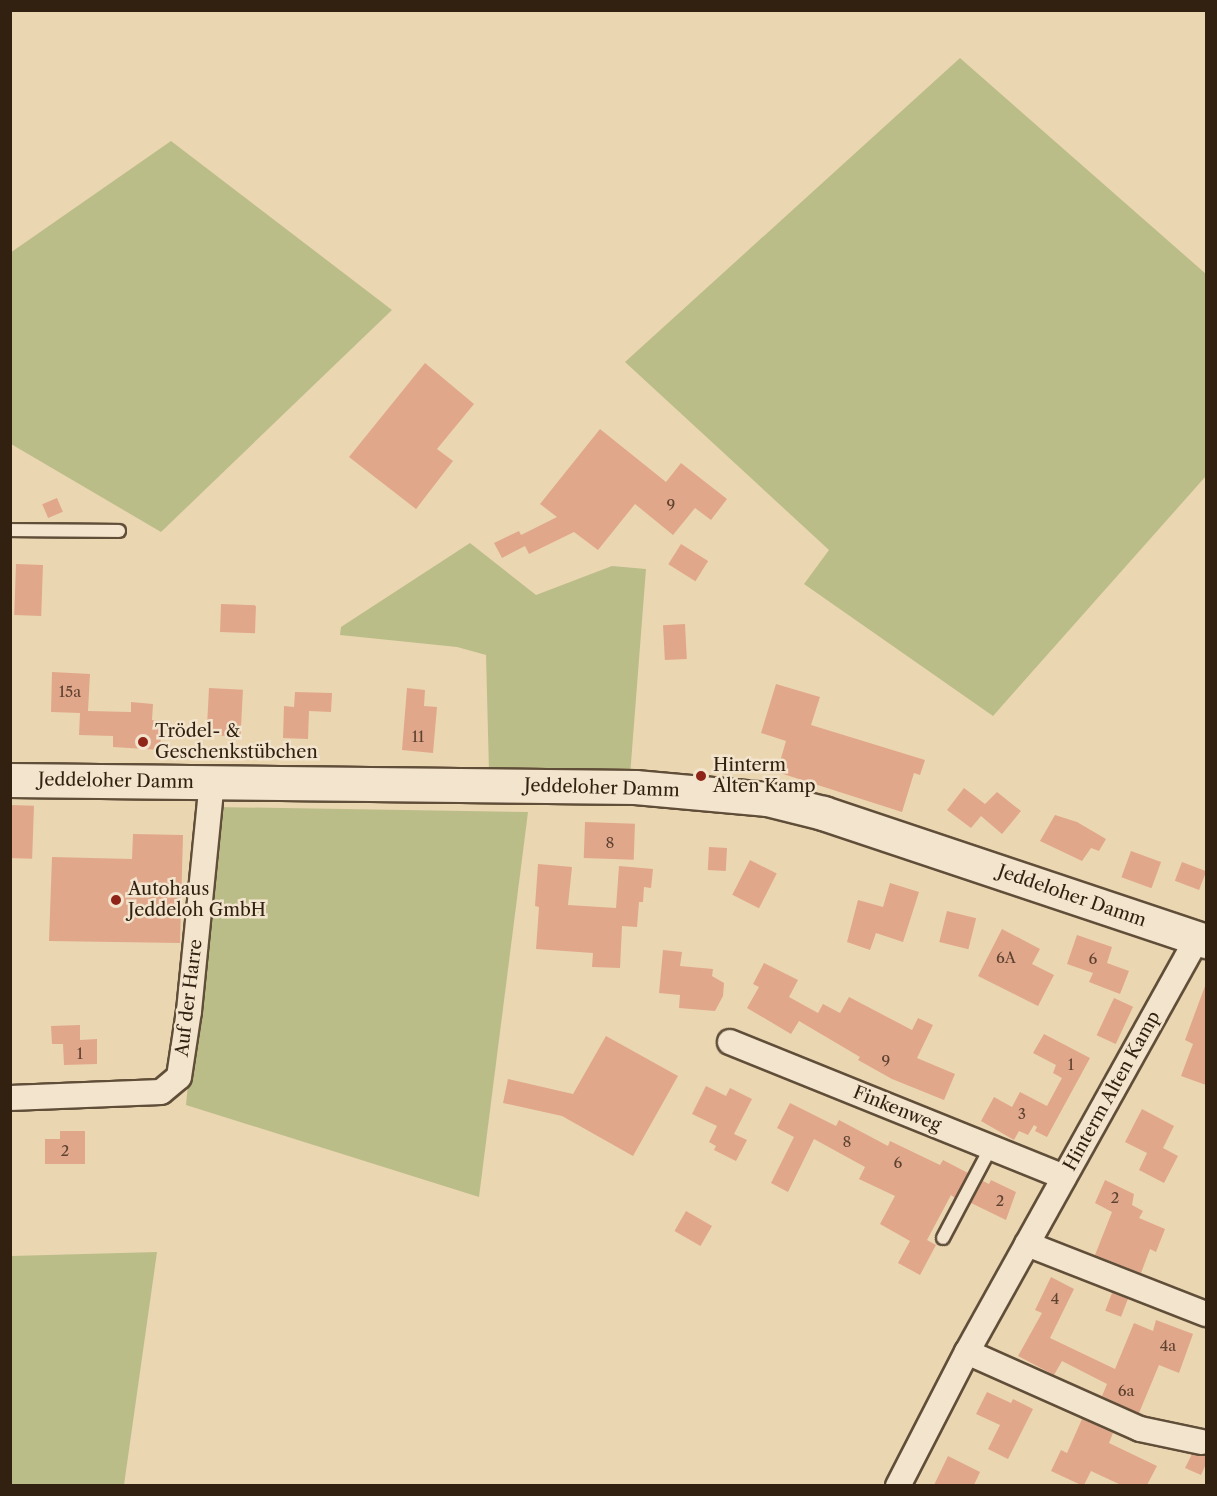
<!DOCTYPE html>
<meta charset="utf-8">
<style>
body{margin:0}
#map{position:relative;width:1217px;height:1496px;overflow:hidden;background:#ebd6b2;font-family:"Libre Caslon Text",serif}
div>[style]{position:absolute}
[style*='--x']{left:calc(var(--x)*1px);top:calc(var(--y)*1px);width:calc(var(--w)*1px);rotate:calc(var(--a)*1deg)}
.green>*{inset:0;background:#bbbd89}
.building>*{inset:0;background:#e1a78b;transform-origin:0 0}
.roads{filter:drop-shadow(2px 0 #604e39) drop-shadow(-2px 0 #604e39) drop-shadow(0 2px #604e39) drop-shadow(0 -2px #604e39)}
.service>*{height:12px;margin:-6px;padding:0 6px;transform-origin:6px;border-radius:6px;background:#f2e4cd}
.minor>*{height:24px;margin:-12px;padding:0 12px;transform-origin:12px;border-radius:12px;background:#f2e4cd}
.secondary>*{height:33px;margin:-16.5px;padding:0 16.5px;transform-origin:16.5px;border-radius:16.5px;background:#f2e4cd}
.dots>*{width:16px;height:16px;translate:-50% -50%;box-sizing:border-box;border:3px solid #f2e4cd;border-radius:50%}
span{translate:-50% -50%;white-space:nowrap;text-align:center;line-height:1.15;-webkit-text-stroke:5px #f2e4cd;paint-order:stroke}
.number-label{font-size:15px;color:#5e4230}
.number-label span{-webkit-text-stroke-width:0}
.poi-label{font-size:18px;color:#322111}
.left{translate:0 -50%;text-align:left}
.street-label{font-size:18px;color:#322111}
.frame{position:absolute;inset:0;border:12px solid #322111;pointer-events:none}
</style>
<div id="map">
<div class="green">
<div style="clip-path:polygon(960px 58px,1206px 274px,1206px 476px,993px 716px,804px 584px,829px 550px,625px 362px)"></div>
<div style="clip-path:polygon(171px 141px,392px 310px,161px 532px,11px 444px,10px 253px)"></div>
<div style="clip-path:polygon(470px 543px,536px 595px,612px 566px,646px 569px,630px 776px,489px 772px,486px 655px,457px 647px,340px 635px,341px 627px)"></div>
<div style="clip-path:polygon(215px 807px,528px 812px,479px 1197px,186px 1105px)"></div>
<div style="clip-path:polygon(157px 1252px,124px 1485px,11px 1485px,11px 1256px)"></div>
</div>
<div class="building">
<div style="clip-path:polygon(425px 363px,474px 404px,437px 449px,453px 461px,416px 509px,349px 457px)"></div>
<div style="clip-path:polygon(600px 429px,666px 482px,681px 463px,727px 499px,711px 520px,695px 508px,673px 535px,635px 504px,598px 550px,574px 532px,529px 554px,525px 546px,502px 558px,494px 543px,519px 531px,521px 535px,557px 517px,540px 504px)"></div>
<div style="left:57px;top:498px;width:15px;height:16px;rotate:67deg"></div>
<div style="left:681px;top:544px;width:32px;height:24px;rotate:32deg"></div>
<div style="left:16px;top:564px;width:27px;height:51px;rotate:2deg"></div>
<div style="left:221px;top:604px;width:35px;height:28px;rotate:2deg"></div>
<div style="left:685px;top:624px;width:35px;height:22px;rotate:87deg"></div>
<div style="clip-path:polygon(52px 672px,90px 674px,88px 711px,131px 712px,131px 702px,153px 704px,152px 720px,162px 721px,160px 750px,113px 747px,113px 736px,79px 735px,80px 713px,51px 712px)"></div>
<div style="clip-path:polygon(776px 684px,820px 697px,811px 725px,925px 760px,920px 775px,914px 773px,902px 812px,777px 772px,786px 741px,761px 733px)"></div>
<div style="left:209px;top:688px;width:34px;height:47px;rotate:3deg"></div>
<div style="clip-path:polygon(407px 688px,425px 690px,424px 706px,437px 707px,433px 753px,402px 750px)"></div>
<div style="clip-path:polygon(295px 692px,332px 693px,331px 712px,309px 711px,308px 739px,283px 738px,284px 706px,294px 707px)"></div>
<div style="clip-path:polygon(964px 788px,985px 804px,997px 792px,1021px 811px,1002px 834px,981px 816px,971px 828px,947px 810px)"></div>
<div style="left:10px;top:805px;width:24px;height:53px;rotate:2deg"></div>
<div style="clip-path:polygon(1055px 815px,1077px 822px,1106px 839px,1099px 851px,1091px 848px,1082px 861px,1040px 841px)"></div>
<div style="left:585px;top:822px;width:50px;height:36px;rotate:2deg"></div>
<div style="clip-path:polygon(133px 834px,183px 835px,180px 943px,49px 941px,52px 857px,132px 859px)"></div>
<div style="left:709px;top:847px;width:18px;height:23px;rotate:3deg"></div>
<div style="left:1131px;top:851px;width:32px;height:28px;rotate:20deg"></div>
<div style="left:750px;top:860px;width:30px;height:39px;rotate:27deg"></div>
<div style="left:1182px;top:862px;width:26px;height:20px;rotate:21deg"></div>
<div style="clip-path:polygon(538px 864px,572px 867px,568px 905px,616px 908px,619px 866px,653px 869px,651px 888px,644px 887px,643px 902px,639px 902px,637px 927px,622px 926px,620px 968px,592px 967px,593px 953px,536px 949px,539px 907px,535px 906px)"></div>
<div style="clip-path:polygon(890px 883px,919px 892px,903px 942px,876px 933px,870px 950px,847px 942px,858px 900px,883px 907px)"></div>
<div style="left:947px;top:911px;width:30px;height:32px;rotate:14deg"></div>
<div style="clip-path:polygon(1002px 929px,1040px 949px,1032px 964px,1054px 975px,1038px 1006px,978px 976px)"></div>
<div style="clip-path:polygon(1077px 935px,1112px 947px,1107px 963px,1129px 971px,1120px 994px,1089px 982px,1093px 973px,1067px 964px)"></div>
<div style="clip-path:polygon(663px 950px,682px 952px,680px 966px,713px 969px,712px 976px,724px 983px,723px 996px,715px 1011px,679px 1008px,680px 995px,659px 993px)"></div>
<div style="clip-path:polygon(764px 963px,798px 980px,789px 997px,818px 1013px,823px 1004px,840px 1013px,849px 997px,912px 1030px,918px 1018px,933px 1025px,917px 1058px,955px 1074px,944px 1100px,892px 1079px,858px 1060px,860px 1057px,799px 1021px,791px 1034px,747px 1008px,759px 987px,753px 984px)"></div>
<div style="clip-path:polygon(1205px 986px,1206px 987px,1206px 1085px,1181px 1076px,1193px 1044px,1185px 1040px)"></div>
<div style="left:1114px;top:998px;width:21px;height:41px;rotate:25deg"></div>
<div style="clip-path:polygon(80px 1025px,80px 1040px,97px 1039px,97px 1064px,64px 1065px,63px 1044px,52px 1044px,51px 1026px)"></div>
<div style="clip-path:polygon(1044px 1034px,1090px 1058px,1047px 1137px,1035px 1131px,1037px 1127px,1034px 1125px,1028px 1135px,1019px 1131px,1014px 1140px,981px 1121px,994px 1097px,1012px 1107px,1020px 1092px,1047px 1106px,1062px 1078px,1053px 1073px,1056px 1065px,1033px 1053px)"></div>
<div style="clip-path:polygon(606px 1036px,678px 1076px,633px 1156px,562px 1116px,503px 1103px,508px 1079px,573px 1094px)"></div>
<div style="clip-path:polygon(706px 1086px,726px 1096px,730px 1088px,752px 1099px,734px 1134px,747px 1140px,736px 1161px,714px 1150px,716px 1146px,709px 1142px,717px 1126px,692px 1114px)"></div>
<div style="clip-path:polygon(790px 1103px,836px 1126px,839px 1120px,888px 1146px,890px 1141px,940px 1165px,943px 1160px,968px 1173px,955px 1198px,951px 1195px,927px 1240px,936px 1245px,920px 1275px,898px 1263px,910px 1241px,880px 1224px,895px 1196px,859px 1179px,865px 1167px,814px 1139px,788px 1192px,771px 1183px,794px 1137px,777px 1128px)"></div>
<div style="clip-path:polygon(1142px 1109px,1174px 1126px,1163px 1148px,1178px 1156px,1164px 1183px,1139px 1170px,1147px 1153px,1125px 1142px)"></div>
<div style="clip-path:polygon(60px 1131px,85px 1131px,85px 1164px,45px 1164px,45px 1139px,60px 1139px)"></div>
<div style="clip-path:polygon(991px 1180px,1016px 1192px,1006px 1220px,971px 1203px,983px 1181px,989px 1184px)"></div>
<div style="clip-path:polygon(1105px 1180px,1134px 1194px,1132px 1205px,1143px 1211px,1139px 1218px,1165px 1229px,1156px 1252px,1150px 1249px,1141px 1273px,1095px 1255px,1112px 1212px,1095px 1203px)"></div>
<div style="left:686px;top:1211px;width:30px;height:23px;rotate:30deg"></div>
<div style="clip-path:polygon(1051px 1277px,1074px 1289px,1050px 1338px,1115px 1369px,1134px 1323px,1153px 1331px,1156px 1320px,1193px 1334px,1179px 1373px,1159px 1365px,1139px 1413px,1102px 1396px,1107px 1384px,1062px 1361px,1054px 1375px,1018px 1356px,1042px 1313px,1035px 1310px)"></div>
<div style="left:1112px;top:1293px;width:17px;height:19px;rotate:21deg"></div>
<div style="clip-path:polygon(987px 1392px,1011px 1403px,1013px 1399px,1033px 1409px,1008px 1459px,988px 1449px,1000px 1425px,976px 1414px)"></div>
<div style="clip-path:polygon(1082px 1419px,1113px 1433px,1109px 1443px,1157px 1466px,1147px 1485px,1121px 1485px,1091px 1471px,1084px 1485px,1081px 1485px,1051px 1471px,1061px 1450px,1067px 1453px)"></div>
<div style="clip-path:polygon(1192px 1454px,1206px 1455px,1206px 1464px,1201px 1475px,1185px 1468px)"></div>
<div style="clip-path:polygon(948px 1456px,980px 1472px,974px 1485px,934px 1485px)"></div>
</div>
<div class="roads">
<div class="service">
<div style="--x:10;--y:530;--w:109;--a:0.5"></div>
<div style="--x:943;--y:1238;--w:103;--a:-62.2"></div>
</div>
<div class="minor">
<div style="--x:730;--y:1042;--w:360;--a:22"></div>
<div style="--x:10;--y:1098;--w:151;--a:-2.3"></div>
<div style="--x:161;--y:1092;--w:23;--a:-40"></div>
<div style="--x:179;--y:1077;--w:67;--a:-81.4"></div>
<div style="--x:189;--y:1011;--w:230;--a:-84.3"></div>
<div style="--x:1027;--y:1244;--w:192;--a:21.4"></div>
<div style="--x:967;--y:1352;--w:189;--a:24"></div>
<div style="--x:1140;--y:1429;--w:63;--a:11.8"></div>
<div style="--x:898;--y:1486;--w:151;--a:-62.8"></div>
<div style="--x:967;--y:1352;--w:474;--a:-60.9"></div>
</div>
<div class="secondary">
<div style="--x:10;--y:780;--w:625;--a:0.64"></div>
<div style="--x:635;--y:787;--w:133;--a:5.2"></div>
<div style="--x:767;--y:799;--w:58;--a:14"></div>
<div style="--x:823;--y:813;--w:404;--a:18.5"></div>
</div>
</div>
<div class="dots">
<div style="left:143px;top:742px;background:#8f2418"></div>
<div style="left:701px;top:776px;background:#8f2418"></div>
<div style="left:116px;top:900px;background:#8f2418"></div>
</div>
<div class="number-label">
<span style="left:671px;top:505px">9</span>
<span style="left:70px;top:692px">15a</span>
<span style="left:418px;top:737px">11</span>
<span style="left:610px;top:843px">8</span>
<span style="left:1006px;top:958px">6A</span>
<span style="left:1093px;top:959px">6</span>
<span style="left:80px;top:1054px">1</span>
<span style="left:886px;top:1061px">9</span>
<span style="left:1071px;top:1065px">1</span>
<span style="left:1022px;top:1114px">3</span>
<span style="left:847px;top:1142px">8</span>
<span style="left:65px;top:1151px">2</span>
<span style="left:898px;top:1163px">6</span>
<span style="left:1115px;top:1198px">2</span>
<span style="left:1000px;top:1201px">2</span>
<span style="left:1055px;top:1299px">4</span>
<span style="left:1168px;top:1346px">4a</span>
<span style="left:1126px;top:1391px">6a</span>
</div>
<div class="poi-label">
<span class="left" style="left:155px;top:742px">Trödel- &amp;<br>Geschenkstübchen</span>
<span class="left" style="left:713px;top:776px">Hinterm<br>Alten Kamp</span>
<span class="left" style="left:128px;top:900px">Autohaus<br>Jeddeloh GmbH</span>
</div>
<div class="street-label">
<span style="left:116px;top:781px;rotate:1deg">Jeddeloher Damm</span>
<span style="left:602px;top:788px;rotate:2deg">Jeddeloher Damm</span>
<span style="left:1072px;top:896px;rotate:19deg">Jeddeloher Damm</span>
<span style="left:189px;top:998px;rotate:-83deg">Auf der Harre</span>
<span style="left:1112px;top:1091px;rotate:-61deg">Hinterm Alten Kamp</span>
<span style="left:897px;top:1109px;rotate:22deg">Finkenweg</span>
</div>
<div class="frame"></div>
</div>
